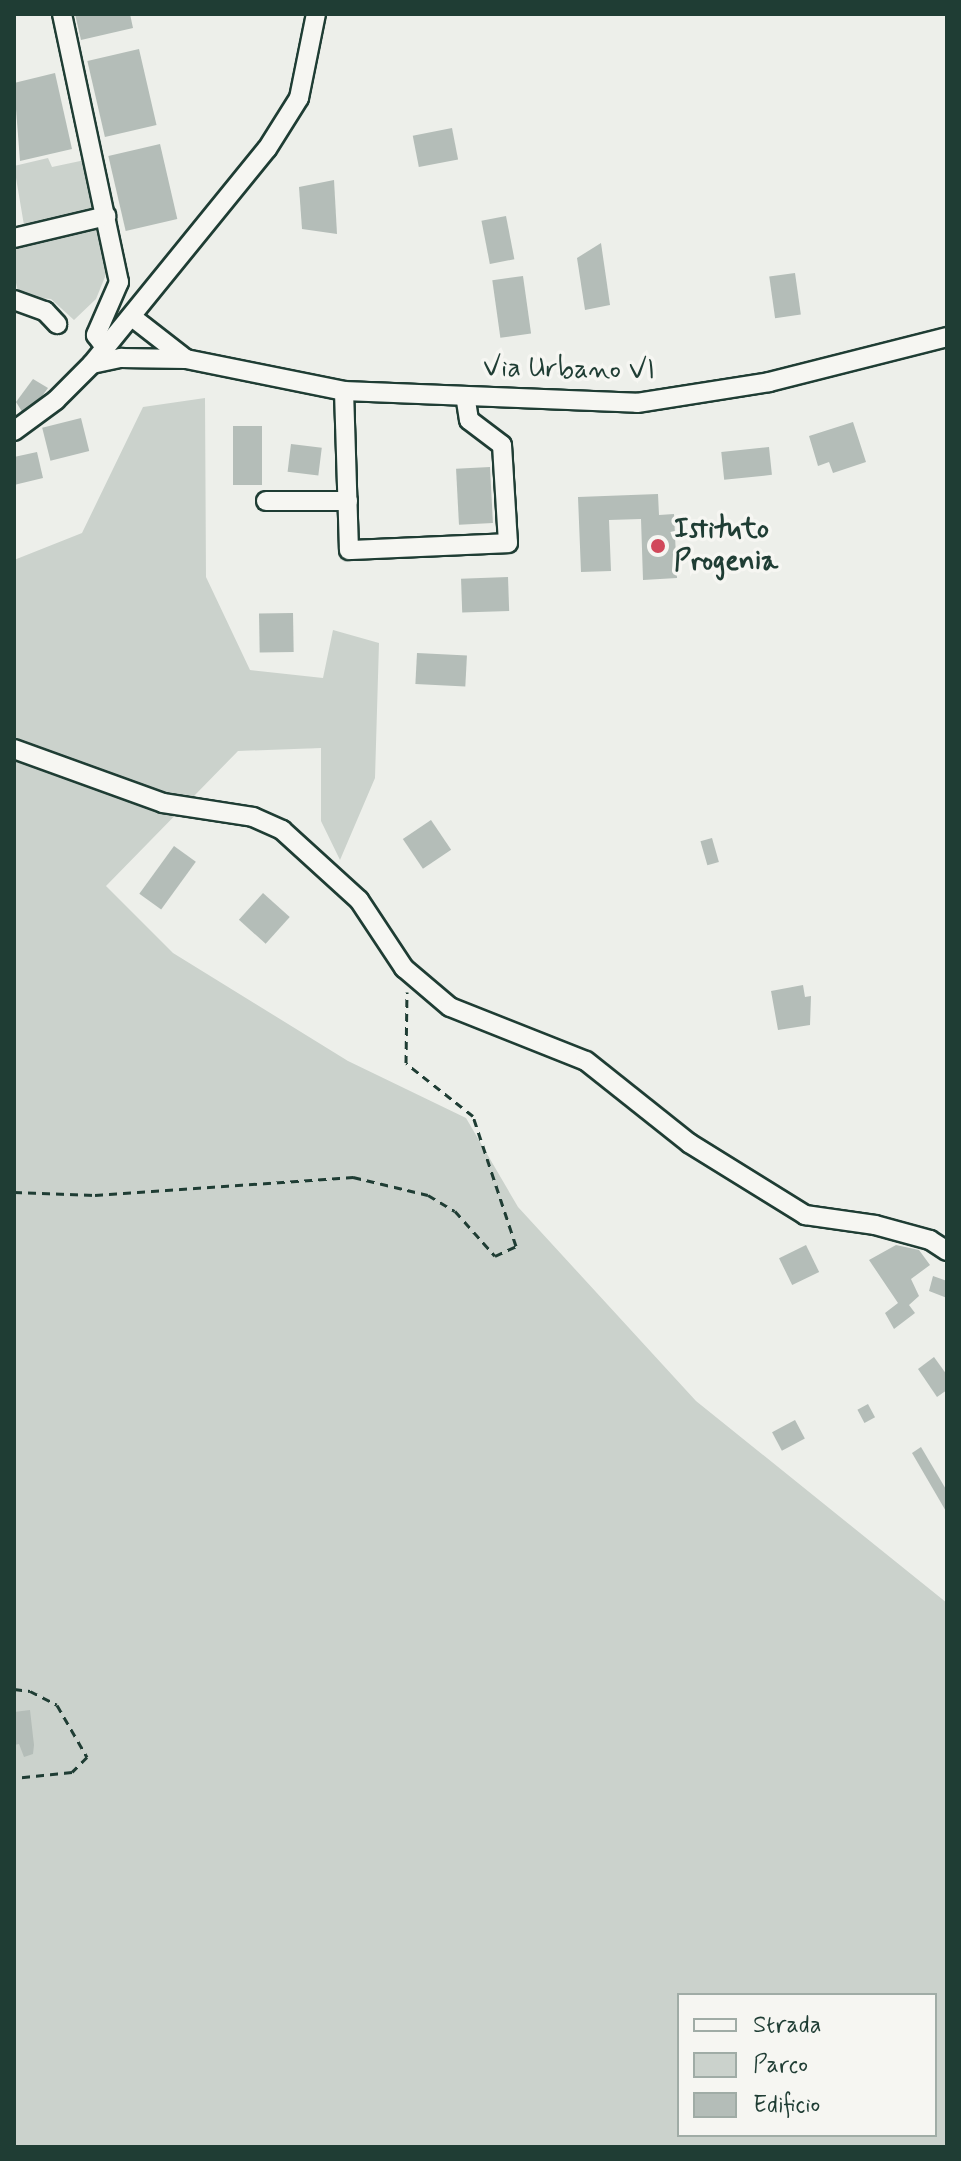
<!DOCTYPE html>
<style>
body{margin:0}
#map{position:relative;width:961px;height:2161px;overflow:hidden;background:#edefea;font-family:Mynerve,sans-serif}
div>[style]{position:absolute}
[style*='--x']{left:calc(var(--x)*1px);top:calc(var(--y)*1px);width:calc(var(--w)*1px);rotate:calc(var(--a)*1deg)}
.green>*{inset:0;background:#cbd2cc}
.building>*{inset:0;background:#b4bdb8;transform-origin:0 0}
.path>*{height:3px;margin-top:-1.5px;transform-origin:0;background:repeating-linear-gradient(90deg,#1f3d34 0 8px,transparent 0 14px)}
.roads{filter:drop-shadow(2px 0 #1f3d34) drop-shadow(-2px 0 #1f3d34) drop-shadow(0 2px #1f3d34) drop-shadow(0 -2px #1f3d34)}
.minor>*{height:18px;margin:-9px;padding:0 9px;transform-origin:9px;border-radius:9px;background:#f6f6f2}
.dots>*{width:22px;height:22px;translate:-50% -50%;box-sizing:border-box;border:4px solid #f6f6f2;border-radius:50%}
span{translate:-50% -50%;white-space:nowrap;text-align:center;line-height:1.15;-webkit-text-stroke:7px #f6f6f2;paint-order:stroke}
.street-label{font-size:28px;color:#1f3d34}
.poi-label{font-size:28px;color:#1f3d34;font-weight:700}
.left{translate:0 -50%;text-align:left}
.frame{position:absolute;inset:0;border:16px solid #1f3d34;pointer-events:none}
.legend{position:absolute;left:677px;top:1993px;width:260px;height:144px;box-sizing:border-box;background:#f6f6f2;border:2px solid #a0aca6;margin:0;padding:10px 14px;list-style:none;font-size:24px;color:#1f3d34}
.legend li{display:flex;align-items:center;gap:16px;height:40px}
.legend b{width:40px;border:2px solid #a0aca6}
</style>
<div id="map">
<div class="green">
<div style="clip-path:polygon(48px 158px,52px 167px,85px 160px,109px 267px,96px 299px,74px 320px,51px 299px,19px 296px,14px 274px,14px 250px,27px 243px,14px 166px)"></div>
<div style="clip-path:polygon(evenodd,205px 398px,206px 577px,250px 670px,323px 678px,333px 630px,379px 643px,375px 778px,340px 860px,321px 821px,321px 748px,238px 751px,106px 886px,173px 953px,348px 1061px,466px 1118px,518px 1207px,696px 1401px,947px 1603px,947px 2147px,14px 2147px,14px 560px,82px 533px,143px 407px,205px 398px,679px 1995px,935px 1995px,935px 2135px,679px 2135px,679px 1995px)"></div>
</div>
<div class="building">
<div style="clip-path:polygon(75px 14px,130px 14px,133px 28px,81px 40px)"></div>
<div style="left:139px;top:49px;width:78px;height:53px;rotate:77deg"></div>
<div style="clip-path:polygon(55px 73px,72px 149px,20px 161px,14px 83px)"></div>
<div style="left:452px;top:128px;width:32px;height:40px;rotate:79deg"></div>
<div style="left:160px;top:144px;width:77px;height:53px;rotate:77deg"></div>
<div style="clip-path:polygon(334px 180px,337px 234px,302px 229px,299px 187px)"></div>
<div style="left:506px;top:216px;width:44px;height:25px;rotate:79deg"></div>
<div style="clip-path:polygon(601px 243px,610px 305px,585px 310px,577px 258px)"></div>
<div style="left:795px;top:273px;width:42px;height:26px;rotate:82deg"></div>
<div style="left:523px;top:276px;width:58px;height:31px;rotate:82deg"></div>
<div style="clip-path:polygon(33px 379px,48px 388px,26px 418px,16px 402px)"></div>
<div style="left:81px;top:418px;width:34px;height:40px;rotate:76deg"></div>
<div style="clip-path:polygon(853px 422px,866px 462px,833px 473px,829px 462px,818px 466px,809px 436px)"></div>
<div style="left:233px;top:426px;width:29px;height:59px"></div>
<div style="left:291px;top:444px;width:31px;height:28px;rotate:7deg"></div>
<div style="left:769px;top:447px;width:28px;height:48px;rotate:84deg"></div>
<div style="clip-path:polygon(37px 452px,43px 478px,14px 485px,14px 457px)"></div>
<div style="left:490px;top:467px;width:56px;height:34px;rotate:87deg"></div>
<div style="clip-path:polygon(658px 494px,659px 515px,674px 514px,677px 578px,643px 580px,641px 519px,609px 520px,611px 571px,581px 572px,578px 497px)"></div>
<div style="left:508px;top:577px;width:34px;height:47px;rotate:88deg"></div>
<div style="left:293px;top:613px;width:39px;height:34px;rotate:89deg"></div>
<div style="left:417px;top:653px;width:50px;height:31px;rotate:3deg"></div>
<div style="left:431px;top:820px;width:36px;height:34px;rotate:56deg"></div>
<div style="left:712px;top:838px;width:25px;height:12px;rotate:74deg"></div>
<div style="left:174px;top:846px;width:27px;height:59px;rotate:36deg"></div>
<div style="left:263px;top:893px;width:36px;height:36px;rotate:42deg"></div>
<div style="clip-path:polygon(803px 985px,805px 997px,811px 996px,810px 1025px,778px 1030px,771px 991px)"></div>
<div style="left:806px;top:1245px;width:30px;height:30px;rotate:64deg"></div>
<div style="clip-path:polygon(896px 1245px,919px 1250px,930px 1265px,911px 1279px,919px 1296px,909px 1305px,915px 1313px,894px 1329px,885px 1313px,898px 1303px,869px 1260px)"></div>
<div style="clip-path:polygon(933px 1276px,947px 1281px,947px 1298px,929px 1291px)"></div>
<div style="clip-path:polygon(934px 1357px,947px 1375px,947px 1390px,937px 1397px,918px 1369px)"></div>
<div style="left:868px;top:1404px;width:15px;height:12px;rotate:62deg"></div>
<div style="left:795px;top:1420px;width:21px;height:26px;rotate:62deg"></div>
<div style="clip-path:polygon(921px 1447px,947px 1491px,947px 1513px,912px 1453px)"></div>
<div style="clip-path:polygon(30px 1710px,34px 1745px,33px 1754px,24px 1757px,19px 1744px,14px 1745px,14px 1712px)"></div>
</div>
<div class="path">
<div style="--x:14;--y:1192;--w:81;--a:2.1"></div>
<div style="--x:95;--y:1195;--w:259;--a:-4"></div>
<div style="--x:353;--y:1177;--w:77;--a:13.5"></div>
<div style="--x:428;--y:1195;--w:31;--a:31"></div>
<div style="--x:455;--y:1211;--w:60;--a:48.4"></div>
<div style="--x:495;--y:1256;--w:23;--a:-25"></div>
<div style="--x:516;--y:1246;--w:137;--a:-108.3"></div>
<div style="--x:473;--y:1116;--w:85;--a:-141.7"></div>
<div style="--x:406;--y:1063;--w:71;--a:-89.2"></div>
<div style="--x:14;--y:1689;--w:16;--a:7"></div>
<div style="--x:30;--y:1691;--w:30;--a:27"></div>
<div style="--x:57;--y:1705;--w:60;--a:60"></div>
<div style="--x:87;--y:1757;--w:21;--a:135"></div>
<div style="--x:72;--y:1772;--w:58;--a:174.1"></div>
</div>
<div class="roads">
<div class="minor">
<div style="--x:62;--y:14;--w:274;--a:78"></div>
<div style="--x:119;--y:282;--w:58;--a:113.5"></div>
<div style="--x:96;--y:335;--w:15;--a:53"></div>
<div style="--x:14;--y:238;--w:95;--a:-13.4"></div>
<div style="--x:14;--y:300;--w:33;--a:20"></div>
<div style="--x:45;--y:311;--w:18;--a:47"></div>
<div style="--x:132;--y:317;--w:68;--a:37.9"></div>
<div style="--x:92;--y:364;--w:30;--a:-12"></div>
<div style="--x:121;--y:358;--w:65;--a:0.9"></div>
<div style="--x:186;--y:359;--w:161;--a:11.4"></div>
<div style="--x:344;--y:391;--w:293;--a:2.3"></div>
<div style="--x:637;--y:403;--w:134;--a:-9"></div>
<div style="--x:769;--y:382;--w:184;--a:-14.2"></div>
<div style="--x:344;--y:391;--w:159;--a:88.2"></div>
<div style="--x:349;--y:550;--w:159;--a:-2.5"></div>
<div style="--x:508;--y:543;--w:98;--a:-93.5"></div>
<div style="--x:502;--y:445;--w:41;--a:-142.9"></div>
<div style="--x:469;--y:420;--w:24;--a:-99"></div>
<div style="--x:14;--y:431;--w:52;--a:-36.4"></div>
<div style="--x:56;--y:400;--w:51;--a:-45"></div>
<div style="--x:92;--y:364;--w:277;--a:-50.9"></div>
<div style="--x:267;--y:149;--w:60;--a:-57.9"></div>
<div style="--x:299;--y:98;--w:86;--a:-78.6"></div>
<div style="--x:266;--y:501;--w:82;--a:0"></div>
<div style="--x:14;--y:749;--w:158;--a:19.9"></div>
<div style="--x:163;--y:803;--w:91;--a:8.8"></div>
<div style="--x:253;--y:817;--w:32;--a:24"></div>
<div style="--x:282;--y:830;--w:104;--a:42.3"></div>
<div style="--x:359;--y:900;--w:82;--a:56.5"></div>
<div style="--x:404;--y:968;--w:60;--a:40.3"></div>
<div style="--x:450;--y:1007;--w:146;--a:21.7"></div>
<div style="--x:586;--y:1061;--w:132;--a:38.5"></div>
<div style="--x:689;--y:1143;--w:137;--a:31.8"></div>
<div style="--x:805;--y:1215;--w:71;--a:8.1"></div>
<div style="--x:875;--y:1225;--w:57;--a:15.3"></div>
<div style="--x:930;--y:1240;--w:20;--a:33"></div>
</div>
</div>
<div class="dots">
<div style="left:658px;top:546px;background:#d1495b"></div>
</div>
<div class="street-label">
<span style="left:569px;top:370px;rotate:1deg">Via Urbano VI</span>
</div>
<div class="poi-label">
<span class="left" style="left:674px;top:546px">Istituto<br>Progenia</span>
</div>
<div class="frame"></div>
<ul class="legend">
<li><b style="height:10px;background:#f6f6f2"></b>Strada</li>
<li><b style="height:22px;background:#cbd2cc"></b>Parco</li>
<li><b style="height:22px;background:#b4bdb8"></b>Edificio</li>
</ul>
</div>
